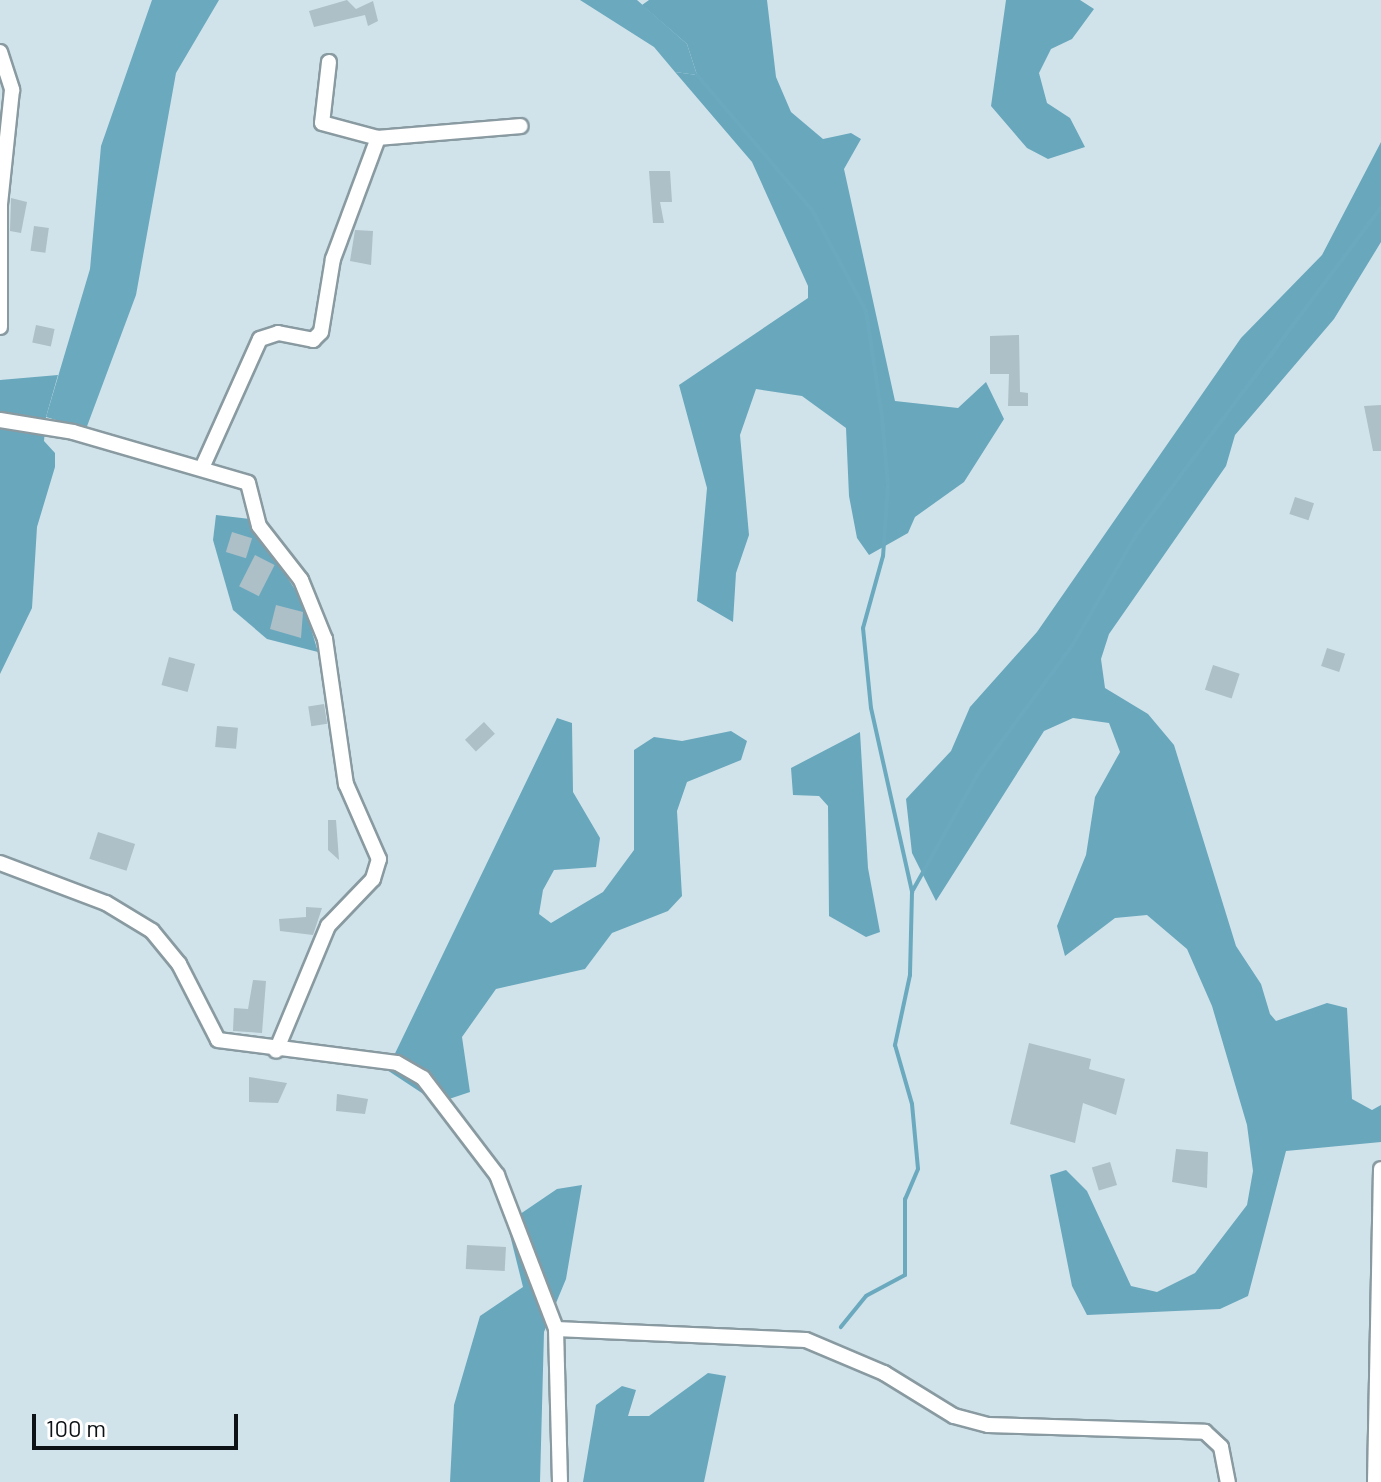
<!DOCTYPE html>
<style>
body{margin:0}
#map{position:relative;width:1381px;height:1482px;overflow:hidden;background:#d0e3ea;font-family:Barlow,sans-serif}
div>[style]{position:absolute}
[style*='--x']{left:calc(var(--x)*1px);top:calc(var(--y)*1px);width:calc(var(--w)*1px);rotate:calc(var(--a)*1deg)}
.forest>*{inset:0;background:#69a7bd}
.water>*{inset:0;background:#6ba9bf}
.stream>*{height:4px;margin:-2px;padding:0 2px;transform-origin:2px;border-radius:2px;background:#6ba9bf}
.building>*{inset:0;background:#adbfc7;transform-origin:0 0}
.roads{filter:drop-shadow(2px 0 #899aa1) drop-shadow(-2px 0 #899aa1) drop-shadow(0 2px #899aa1) drop-shadow(0 -2px #899aa1)}
.street>*{height:14px;margin:-7px;padding:0 7px;transform-origin:7px;border-radius:7px;background:#fff}
span{translate:-50% -50%;white-space:nowrap;text-align:center;line-height:1.15;-webkit-text-stroke:6px #fff;paint-order:stroke}
.scale{position:absolute;left:32px;top:1414px;width:206px;height:36px;box-sizing:border-box;border:4px solid #0c1215;border-top:0;padding-left:10px;font-size:24px;line-height:28px;white-space:nowrap;color:#0c1215;-webkit-text-stroke:6px #fff;paint-order:stroke}
</style>
<div id="map">
<div class="forest">
<div style="clip-path:polygon(649px 0,767px 0,776px 77px,791px 112px,823px 139px,851px 133px,861px 139px,844px 169px,895px 401px,958px 408px,986px 382px,1004px 419px,964px 482px,915px 517px,908px 533px,869px 555px,857px 538px,849px 496px,846px 428px,802px 396px,756px 389px,740px 435px,749px 535px,736px 573px,733px 622px,697px 601px,707px 488px,679px 385px,808px 298px,808px 286px,752px 162px,675px 72px,697px 75px,687px 44px,642px 5px)"></div>
<div style="clip-path:polygon(1006px 0,1080px 0,1094px 9px,1072px 39px,1051px 49px,1039px 73px,1047px 103px,1070px 118px,1085px 147px,1048px 159px,1027px 148px,991px 106px)"></div>
<div style="clip-path:polygon(1381px 142px,1381px 242px,1334px 319px,1235px 435px,1226px 466px,1109px 634px,1101px 659px,1105px 688px,1148px 714px,1174px 745px,1236px 946px,1261px 984px,1270px 1014px,1276px 1021px,1327px 1003px,1347px 1008px,1352px 1099px,1372px 1110px,1381px 1105px,1381px 1142px,1286px 1151px,1248px 1296px,1220px 1309px,1087px 1315px,1072px 1286px,1050px 1175px,1066px 1170px,1087px 1191px,1131px 1286px,1157px 1292px,1195px 1273px,1247px 1205px,1253px 1171px,1247px 1125px,1212px 1006px,1187px 949px,1147px 915px,1115px 918px,1065px 956px,1057px 926px,1086px 855px,1095px 797px,1120px 752px,1109px 723px,1073px 718px,1044px 731px,936px 901px,912px 853px,906px 799px,951px 751px,970px 707px,1037px 632px,1241px 338px,1322px 255px)"></div>
<div style="clip-path:polygon(58px 375px,46px 417px,44px 441px,55px 453px,55px 467px,37px 527px,32px 608px,0 674px,0 380px)"></div>
<div style="clip-path:polygon(216px 515px,250px 519px,303px 602px,318px 652px,267px 639px,233px 610px,213px 540px)"></div>
<div style="clip-path:polygon(557px 718px,572px 723px,573px 792px,600px 838px,596px 867px,554px 870px,543px 890px,539px 914px,551px 923px,603px 892px,634px 850px,634px 750px,654px 737px,682px 741px,731px 731px,747px 741px,741px 760px,687px 782px,677px 811px,682px 896px,668px 911px,612px 933px,585px 969px,496px 989px,462px 1037px,470px 1092px,437px 1103px,387px 1070px)"></div>
<div style="clip-path:polygon(860px 732px,868px 868px,880px 932px,866px 937px,829px 916px,828px 806px,819px 796px,793px 795px,791px 768px)"></div>
<div style="clip-path:polygon(582px 1185px,566px 1279px,544px 1332px,540px 1482px,450px 1482px,454px 1405px,480px 1316px,523px 1287px,507px 1223px,557px 1189px)"></div>
<div style="clip-path:polygon(708px 1373px,726px 1376px,704px 1482px,583px 1482px,596px 1405px,622px 1386px,636px 1390px,628px 1416px,649px 1416px)"></div>
</div>
<div class="water">
<div style="clip-path:polygon(152px 0,219px 0,176px 73px,136px 295px,86px 429px,46px 417px,90px 269px,101px 146px)"></div>
<div style="clip-path:polygon(580px 0,637px 0,687px 44px,697px 75px,675px 72px,654px 47px)"></div>
</div>
<div class="stream">
<div style="--x:697;--y:75;--w:177;--a:49.6"></div>
<div style="--x:812;--y:210;--w:115;--a:61.9"></div>
<div style="--x:866;--y:311;--w:107;--a:81.4"></div>
<div style="--x:882;--y:417;--w:68;--a:85"></div>
<div style="--x:888;--y:485;--w:71;--a:94"></div>
<div style="--x:883;--y:556;--w:75;--a:105.5"></div>
<div style="--x:863;--y:628;--w:80;--a:84.3"></div>
<div style="--x:871;--y:708;--w:189;--a:77.4"></div>
<div style="--x:912;--y:892;--w:83;--a:91.4"></div>
<div style="--x:910;--y:975;--w:72;--a:102.1"></div>
<div style="--x:895;--y:1045;--w:61;--a:73.9"></div>
<div style="--x:912;--y:1104;--w:65;--a:84.7"></div>
<div style="--x:918;--y:1169;--w:33;--a:113"></div>
<div style="--x:905;--y:1199;--w:76;--a:90"></div>
<div style="--x:905;--y:1275;--w:44;--a:151.7"></div>
<div style="--x:866;--y:1296;--w:40;--a:129"></div>
<div style="--x:913;--y:890;--w:135;--a:-60.8"></div>
<div style="--x:979;--y:772;--w:157;--a:-53.6"></div>
<div style="--x:1072;--y:646;--w:128;--a:-60"></div>
<div style="--x:1136;--y:535;--w:409;--a:-53.2"></div>
</div>
<div class="building">
<div style="clip-path:polygon(347px 0,356px 9px,373px 1px,378px 21px,368px 26px,365px 15px,314px 27px,309px 11px)"></div>
<div style="clip-path:polygon(649px 171px,670px 171px,672px 202px,660px 202px,664px 223px,653px 223px)"></div>
<div style="clip-path:polygon(11px 198px,27px 202px,21px 233px,10px 231px)"></div>
<div style="left:34px;top:226px;width:15px;height:25px;rotate:8deg"></div>
<div style="clip-path:polygon(355px 230px,373px 231px,371px 265px,350px 261px)"></div>
<div style="left:36px;top:325px;width:19px;height:18px;rotate:12deg"></div>
<div style="clip-path:polygon(1019px 335px,1020px 392px,1028px 393px,1028px 406px,1008px 406px,1009px 374px,990px 374px,990px 336px)"></div>
<div style="clip-path:polygon(1381px 405px,1381px 451px,1373px 451px,1364px 406px)"></div>
<div style="left:1295px;top:497px;width:20px;height:18px;rotate:18deg"></div>
<div style="left:232px;top:532px;width:21px;height:21px;rotate:17deg"></div>
<div style="left:255px;top:555px;width:22px;height:35px;rotate:27deg"></div>
<div style="clip-path:polygon(276px 605px,303px 612px,301px 638px,270px 629px)"></div>
<div style="left:1327px;top:648px;width:19px;height:19px;rotate:18deg"></div>
<div style="left:169px;top:657px;width:27px;height:29px;rotate:15deg"></div>
<div style="left:1213px;top:665px;width:28px;height:26px;rotate:18deg"></div>
<div style="left:324px;top:704px;width:20px;height:16px;rotate:81deg"></div>
<div style="left:484px;top:722px;width:16px;height:26px;rotate:47deg"></div>
<div style="left:217px;top:726px;width:21px;height:21px;rotate:5deg"></div>
<div style="clip-path:polygon(328px 820px,336px 820px,339px 860px,328px 850px)"></div>
<div style="left:98px;top:832px;width:39px;height:28px;rotate:18deg"></div>
<div style="clip-path:polygon(306px 907px,322px 908px,313px 935px,280px 931px,279px 919px,306px 917px)"></div>
<div style="clip-path:polygon(253px 980px,266px 981px,262px 1033px,233px 1031px,234px 1008px,248px 1009px)"></div>
<div style="clip-path:polygon(1029px 1043px,1091px 1059px,1089px 1069px,1125px 1079px,1116px 1115px,1083px 1103px,1075px 1143px,1010px 1124px)"></div>
<div style="clip-path:polygon(249px 1077px,287px 1083px,278px 1103px,249px 1102px)"></div>
<div style="clip-path:polygon(337px 1094px,368px 1099px,365px 1114px,336px 1111px)"></div>
<div style="clip-path:polygon(1176px 1149px,1208px 1152px,1207px 1188px,1172px 1182px)"></div>
<div style="left:1110px;top:1162px;width:24px;height:19px;rotate:73deg"></div>
<div style="left:467px;top:1245px;width:39px;height:24px;rotate:3deg"></div>
</div>
<div class="roads">
<div class="street">
<div style="--x:0;--y:52;--w:40;--a:72"></div>
<div style="--x:12;--y:90;--w:116;--a:96"></div>
<div style="--x:329;--y:62;--w:61;--a:96.5"></div>
<div style="--x:322;--y:123;--w:58;--a:15"></div>
<div style="--x:0;--y:205;--w:122;--a:90"></div>
<div style="--x:0;--y:420;--w:74;--a:9.3"></div>
<div style="--x:73;--y:432;--w:182;--a:16.2"></div>
<div style="--x:248;--y:483;--w:44;--a:75.7"></div>
<div style="--x:259;--y:526;--w:68;--a:52.1"></div>
<div style="--x:301;--y:580;--w:64;--a:67.9"></div>
<div style="--x:325;--y:639;--w:147;--a:81.8"></div>
<div style="--x:346;--y:784;--w:82;--a:66.3"></div>
<div style="--x:379;--y:859;--w:21;--a:107"></div>
<div style="--x:373;--y:879;--w:65;--a:133.8"></div>
<div style="--x:328;--y:926;--w:135;--a:112.6"></div>
<div style="--x:202;--y:468;--w:141;--a:-65.8"></div>
<div style="--x:260;--y:339;--w:19;--a:-18"></div>
<div style="--x:278;--y:333;--w:36;--a:11"></div>
<div style="--x:313;--y:340;--w:11;--a:-45"></div>
<div style="--x:321;--y:332;--w:74;--a:-80.7"></div>
<div style="--x:333;--y:259;--w:129;--a:-69.6"></div>
<div style="--x:378;--y:138;--w:143;--a:-4.8"></div>
<div style="--x:0;--y:863;--w:113;--a:20.7"></div>
<div style="--x:106;--y:903;--w:54;--a:31.3"></div>
<div style="--x:152;--y:931;--w:43;--a:50.7"></div>
<div style="--x:179;--y:964;--w:85;--a:62.8"></div>
<div style="--x:218;--y:1040;--w:180;--a:7.3"></div>
<div style="--x:397;--y:1063;--w:30;--a:30"></div>
<div style="--x:423;--y:1078;--w:122;--a:52.7"></div>
<div style="--x:497;--y:1175;--w:165;--a:69"></div>
<div style="--x:556;--y:1329;--w:250;--a:2.5"></div>
<div style="--x:806;--y:1340;--w:85;--a:22.9"></div>
<div style="--x:884;--y:1373;--w:82;--a:31.6"></div>
<div style="--x:954;--y:1416;--w:35;--a:15"></div>
<div style="--x:988;--y:1425;--w:217;--a:1.8"></div>
<div style="--x:1205;--y:1432;--w:22;--a:43"></div>
<div style="--x:1221;--y:1447;--w:36;--a:79"></div>
<div style="--x:556;--y:1329;--w:153;--a:88.5"></div>
<div style="--x:1375;--y:1482;--w:313;--a:-88.9"></div>
</div>
</div>
<div class="scale">100 m</div>
</div>
